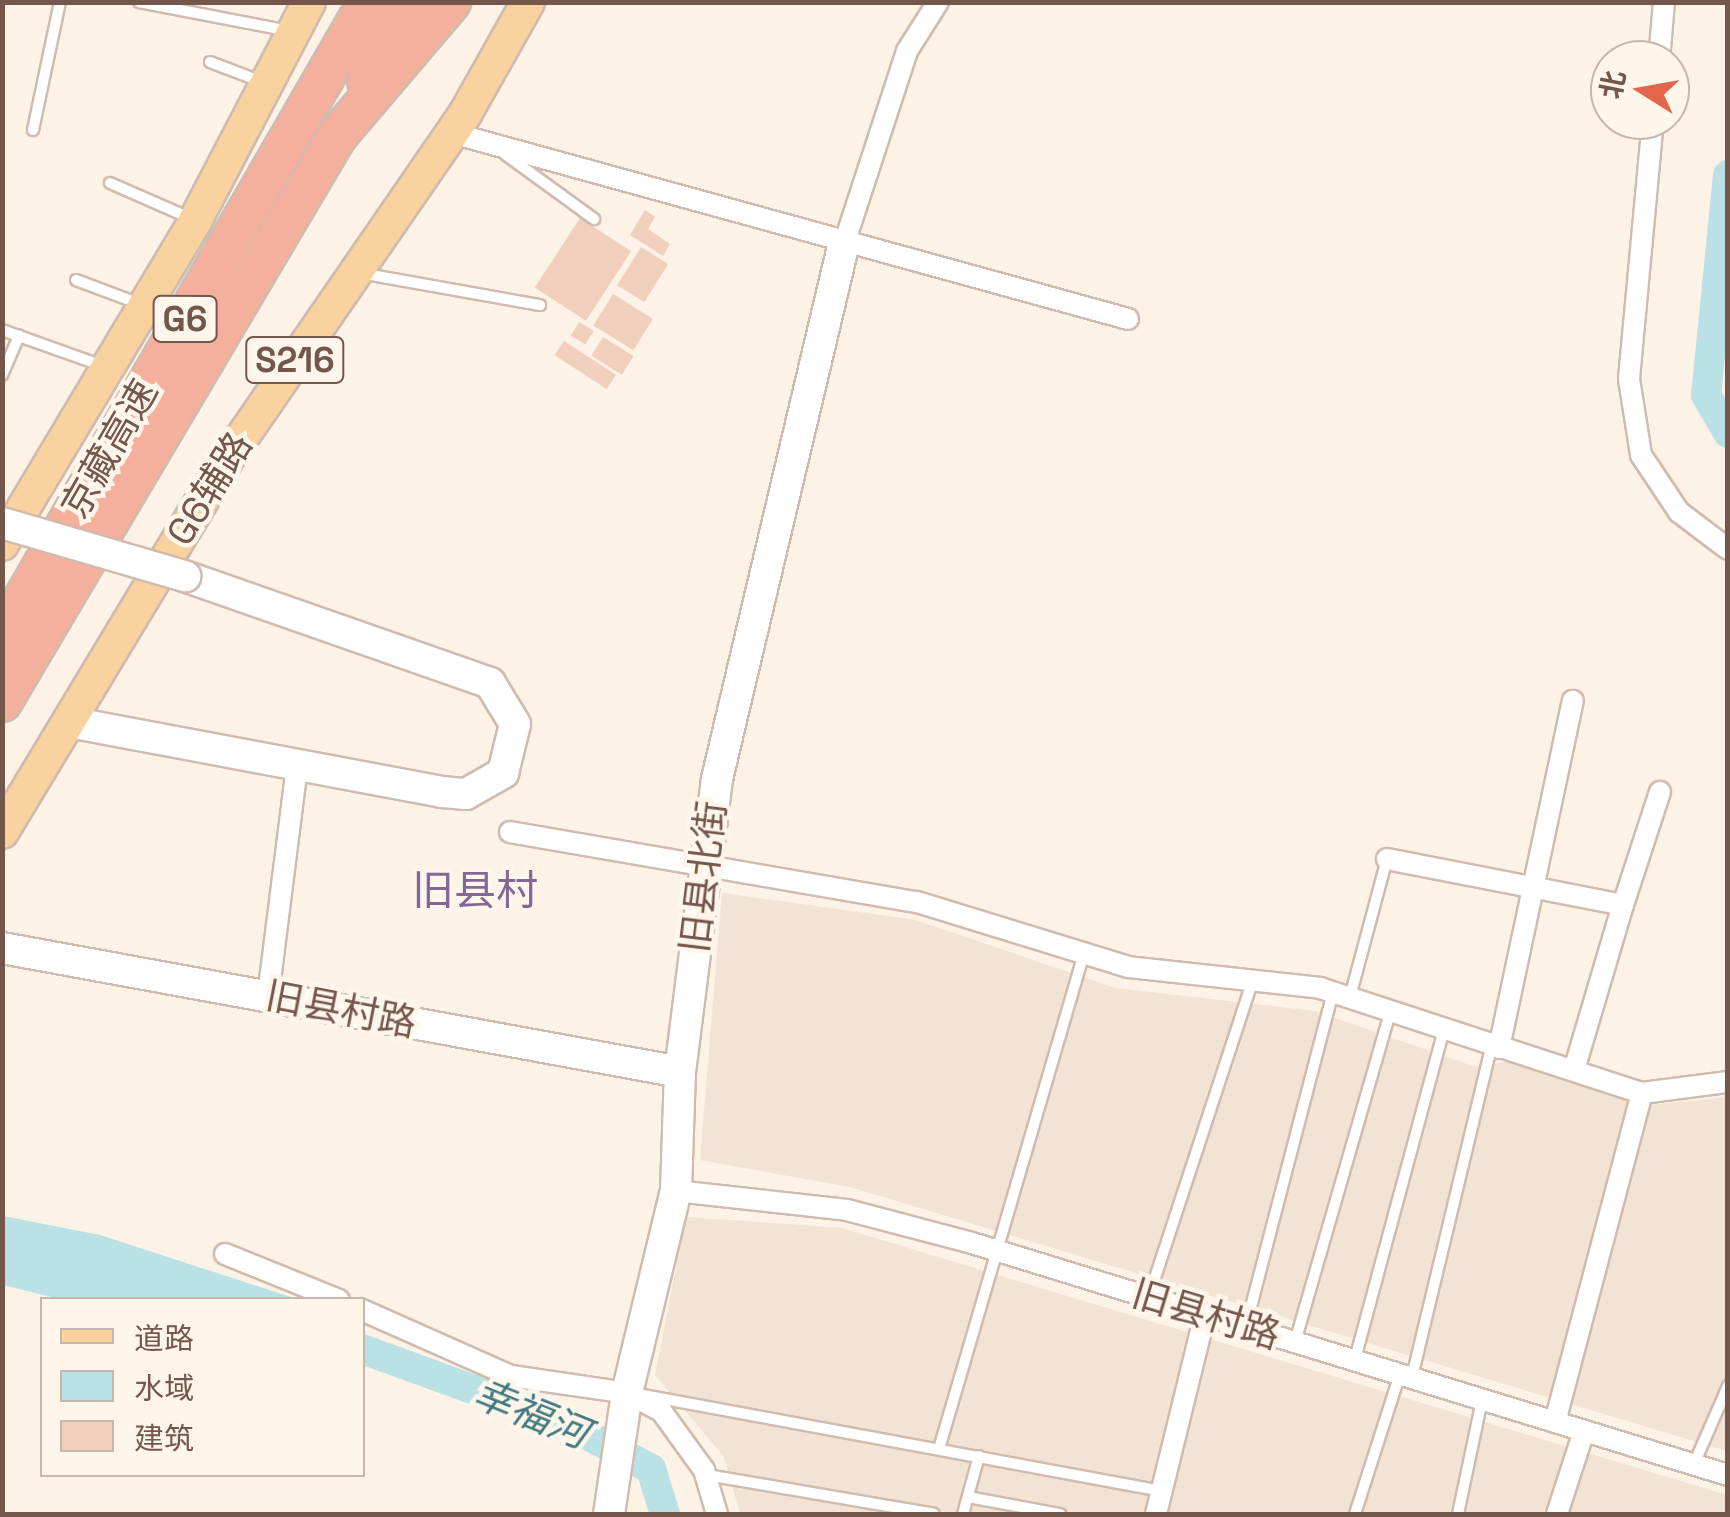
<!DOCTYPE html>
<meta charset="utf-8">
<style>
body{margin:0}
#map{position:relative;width:1730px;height:1517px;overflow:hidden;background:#fcf2e5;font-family:"Space Grotesk","Noto Sans SC",sans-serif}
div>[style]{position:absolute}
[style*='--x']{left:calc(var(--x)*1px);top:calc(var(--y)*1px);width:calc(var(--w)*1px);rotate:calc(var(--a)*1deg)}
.residential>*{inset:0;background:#f3e3d4}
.water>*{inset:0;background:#bae1e5}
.river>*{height:30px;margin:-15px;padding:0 15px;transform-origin:15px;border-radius:15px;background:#bae1e5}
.building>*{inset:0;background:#f0cfbd;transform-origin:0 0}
.roads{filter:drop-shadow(2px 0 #cfbbaf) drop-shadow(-2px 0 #cfbbaf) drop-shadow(0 2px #cfbbaf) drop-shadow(0 -2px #cfbbaf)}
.lane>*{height:10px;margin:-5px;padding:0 5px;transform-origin:5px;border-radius:5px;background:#fff}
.street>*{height:20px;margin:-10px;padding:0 10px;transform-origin:10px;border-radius:10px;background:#fff}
.secondary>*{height:30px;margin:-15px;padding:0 15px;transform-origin:15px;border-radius:15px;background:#fff}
.primary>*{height:32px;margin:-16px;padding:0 16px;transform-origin:16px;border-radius:16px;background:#f9d29f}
.highway>*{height:38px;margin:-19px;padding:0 19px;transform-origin:19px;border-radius:19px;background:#f4af9d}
.bridges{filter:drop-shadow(2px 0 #d2bbac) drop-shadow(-2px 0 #d2bbac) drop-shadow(0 2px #d2bbac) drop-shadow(0 -2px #d2bbac)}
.secondary-bridge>*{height:30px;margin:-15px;padding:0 15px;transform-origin:15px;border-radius:15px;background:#fff}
span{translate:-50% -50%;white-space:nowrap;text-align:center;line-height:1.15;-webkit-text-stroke:9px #fff6eb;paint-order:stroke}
.shield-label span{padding:2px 8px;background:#fff6eb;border:2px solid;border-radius:8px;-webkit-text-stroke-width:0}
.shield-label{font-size:35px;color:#74574b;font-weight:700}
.street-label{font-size:38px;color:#74574b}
.water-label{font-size:40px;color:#427980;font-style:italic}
.quarter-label{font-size:42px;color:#846697}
.frame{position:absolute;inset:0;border:5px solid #74574b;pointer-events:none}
.legend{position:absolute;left:40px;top:1297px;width:325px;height:180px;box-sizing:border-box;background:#fff6eb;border:2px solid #c7b6ab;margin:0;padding:12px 18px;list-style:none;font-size:30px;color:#74574b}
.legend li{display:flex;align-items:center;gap:20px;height:50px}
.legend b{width:50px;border:2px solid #c7b6ab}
.north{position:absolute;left:1590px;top:40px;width:100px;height:100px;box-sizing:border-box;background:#fff6eb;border:2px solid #c7b6ab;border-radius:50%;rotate:281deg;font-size:28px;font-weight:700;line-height:40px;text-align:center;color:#74574b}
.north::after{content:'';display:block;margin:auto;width:35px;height:45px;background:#e2664d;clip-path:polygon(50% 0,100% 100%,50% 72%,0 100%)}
</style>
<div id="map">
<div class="residential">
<div style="clip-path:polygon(722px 893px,916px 920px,1115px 988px,1315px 1011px,1476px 1067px,1510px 1061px,1642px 1106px,1727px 1097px,1727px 1451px,850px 1187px,700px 1160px)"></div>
<div style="clip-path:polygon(686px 1217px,842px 1228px,1727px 1495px,1727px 1514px,740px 1514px,724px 1457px,655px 1375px)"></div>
</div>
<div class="water">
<div style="clip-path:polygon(3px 1216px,100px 1235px,297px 1299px,59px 1299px,3px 1285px)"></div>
</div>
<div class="river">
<div style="--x:1728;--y:175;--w:221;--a:95.7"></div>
<div style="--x:1706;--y:395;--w:44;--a:59.9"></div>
<div style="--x:362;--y:1349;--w:214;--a:20"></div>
<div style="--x:563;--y:1422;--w:100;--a:28.1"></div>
<div style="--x:651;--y:1469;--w:47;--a:72.7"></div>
</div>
<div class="building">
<div style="clip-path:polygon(645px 210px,655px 217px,648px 229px,670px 244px,663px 256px,630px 235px)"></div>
<div style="left:580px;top:218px;width:61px;height:83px;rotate:33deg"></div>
<div style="left:641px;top:247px;width:32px;height:45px;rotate:32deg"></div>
<div style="left:613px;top:294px;width:47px;height:37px;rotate:32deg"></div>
<div style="left:579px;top:322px;width:17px;height:16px;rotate:31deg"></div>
<div style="left:603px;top:337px;width:36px;height:22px;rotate:32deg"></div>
<div style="left:564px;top:341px;width:62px;height:17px;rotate:33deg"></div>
</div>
<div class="roads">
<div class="lane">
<div style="--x:139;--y:2;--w:154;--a:10.9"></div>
<div style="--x:210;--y:62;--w:53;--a:20.8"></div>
<div style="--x:33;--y:130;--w:131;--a:-78.1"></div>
<div style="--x:506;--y:155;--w:109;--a:36"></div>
<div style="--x:110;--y:183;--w:87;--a:23.6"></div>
<div style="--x:360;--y:273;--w:183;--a:10.1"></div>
<div style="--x:76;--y:280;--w:68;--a:20.6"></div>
<div style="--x:2;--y:330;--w:107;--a:19.6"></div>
<div style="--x:2;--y:375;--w:43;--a:-66.4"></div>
<div style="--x:1350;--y:997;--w:143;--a:-75"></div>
<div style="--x:1149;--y:1296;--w:333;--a:-71.8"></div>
<div style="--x:1246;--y:1326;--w:345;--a:-75.4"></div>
<div style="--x:1295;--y:1342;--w:342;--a:-73.9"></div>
<div style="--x:1355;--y:1359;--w:339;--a:-74.9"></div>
<div style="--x:1412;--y:1377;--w:337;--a:-76.5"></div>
<div style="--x:643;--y:1395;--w:528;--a:10.48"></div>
<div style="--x:939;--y:1449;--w:513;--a:-73.69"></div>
<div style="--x:1694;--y:1464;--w:85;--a:-66.4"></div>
<div style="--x:707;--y:1475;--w:230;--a:9.7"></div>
<div style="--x:968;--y:1497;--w:94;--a:10.5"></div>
<div style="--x:963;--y:1514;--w:60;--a:-74.6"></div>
<div style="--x:1355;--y:1514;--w:147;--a:-72.2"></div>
<div style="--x:1458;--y:1514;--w:116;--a:-78.1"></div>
</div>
<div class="street">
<div style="--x:1659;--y:60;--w:58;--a:-85.1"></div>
<div style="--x:1653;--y:120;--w:260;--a:95.3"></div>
<div style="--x:1629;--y:379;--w:77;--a:81"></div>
<div style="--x:1641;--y:455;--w:69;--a:56.3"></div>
<div style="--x:1679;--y:512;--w:61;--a:37.1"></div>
<div style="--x:452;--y:133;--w:701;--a:15.38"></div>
<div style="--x:843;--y:247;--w:206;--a:-71.9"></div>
<div style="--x:907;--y:51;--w:58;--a:-57.7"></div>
<div style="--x:510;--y:832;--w:413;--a:9.8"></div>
<div style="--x:917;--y:902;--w:221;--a:17.1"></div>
<div style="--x:1128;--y:967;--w:193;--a:6.2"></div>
<div style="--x:1320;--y:988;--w:339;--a:18.1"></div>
<div style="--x:1642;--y:1093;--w:87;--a:-7.3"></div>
<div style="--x:1387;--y:859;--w:240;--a:11"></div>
<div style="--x:1623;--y:905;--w:119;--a:-71.9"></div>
<div style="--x:268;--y:996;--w:233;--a:-82.8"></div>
<div style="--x:1499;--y:1048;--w:355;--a:-78"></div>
<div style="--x:1574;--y:1070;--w:172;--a:-73.5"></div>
<div style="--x:676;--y:1191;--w:172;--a:6.3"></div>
<div style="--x:847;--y:1210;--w:129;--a:14.8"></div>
<div style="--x:972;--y:1243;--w:791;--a:17.06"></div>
<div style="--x:225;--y:1254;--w:123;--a:22"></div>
<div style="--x:362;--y:1310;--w:163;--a:23.9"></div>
<div style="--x:511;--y:1376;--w:117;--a:8.3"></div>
<div style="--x:627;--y:1393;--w:40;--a:28"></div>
<div style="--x:662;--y:1412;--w:72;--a:54.1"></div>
<div style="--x:704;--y:1470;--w:46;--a:73.5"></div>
<div style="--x:1555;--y:1422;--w:340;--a:-75.2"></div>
<div style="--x:1156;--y:1514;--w:205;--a:-76.2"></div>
<div style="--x:1557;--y:1514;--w:87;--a:-72"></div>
</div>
<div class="secondary">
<div style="--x:69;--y:722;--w:380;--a:10.6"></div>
<div style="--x:442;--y:792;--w:24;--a:5"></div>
<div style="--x:466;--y:794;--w:43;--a:-29.6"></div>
<div style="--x:503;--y:773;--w:50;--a:-76.2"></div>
<div style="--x:515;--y:724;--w:48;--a:-121.4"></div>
<div style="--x:490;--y:683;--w:323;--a:-160.7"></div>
<div style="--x:2;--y:948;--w:689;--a:10.36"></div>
<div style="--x:609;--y:1514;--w:122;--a:-81.5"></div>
<div style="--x:627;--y:1393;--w:208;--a:-76.4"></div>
<div style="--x:676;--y:1191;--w:119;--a:-88.1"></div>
<div style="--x:680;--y:1072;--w:295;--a:-82.8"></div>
<div style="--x:717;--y:779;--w:547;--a:-76.68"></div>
</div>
<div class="primary">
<div style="--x:2;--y:544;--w:376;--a:-59.1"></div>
<div style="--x:195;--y:221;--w:247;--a:-62.5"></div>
<div style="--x:2;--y:832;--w:432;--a:-58.9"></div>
<div style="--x:225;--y:462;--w:423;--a:-55.4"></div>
<div style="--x:465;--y:114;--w:129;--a:-60.6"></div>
</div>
<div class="highway">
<div style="--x:367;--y:81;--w:89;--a:-62"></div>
<div style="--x:2;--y:636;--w:732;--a:-60"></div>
<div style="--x:2;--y:702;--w:658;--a:-59.38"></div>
<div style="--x:337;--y:136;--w:176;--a:-49.6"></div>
</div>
</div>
<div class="bridges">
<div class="secondary-bridge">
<div style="--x:2;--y:523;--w:191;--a:16.2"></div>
</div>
</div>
<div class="shield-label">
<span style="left:185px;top:319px">G6</span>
<span style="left:295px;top:360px">S216</span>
</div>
<div class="street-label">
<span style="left:110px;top:449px;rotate:-60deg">京藏高速</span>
<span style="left:210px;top:489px;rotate:-58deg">G6辅路</span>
<span style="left:704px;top:877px;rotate:-83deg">旧县北街</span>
<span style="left:341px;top:1010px;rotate:11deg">旧县村路</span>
<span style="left:1206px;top:1315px;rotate:17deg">旧县村路</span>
</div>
<div class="water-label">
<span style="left:531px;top:1414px;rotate:22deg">幸福河</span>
</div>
<div class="quarter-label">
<span style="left:475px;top:891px">旧县村</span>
</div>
<div class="frame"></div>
<ul class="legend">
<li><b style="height:12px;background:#f9d29f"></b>道路</li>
<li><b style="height:28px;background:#bae1e5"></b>水域</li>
<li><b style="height:28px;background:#f0cfbd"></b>建筑</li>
</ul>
<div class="north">北</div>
</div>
